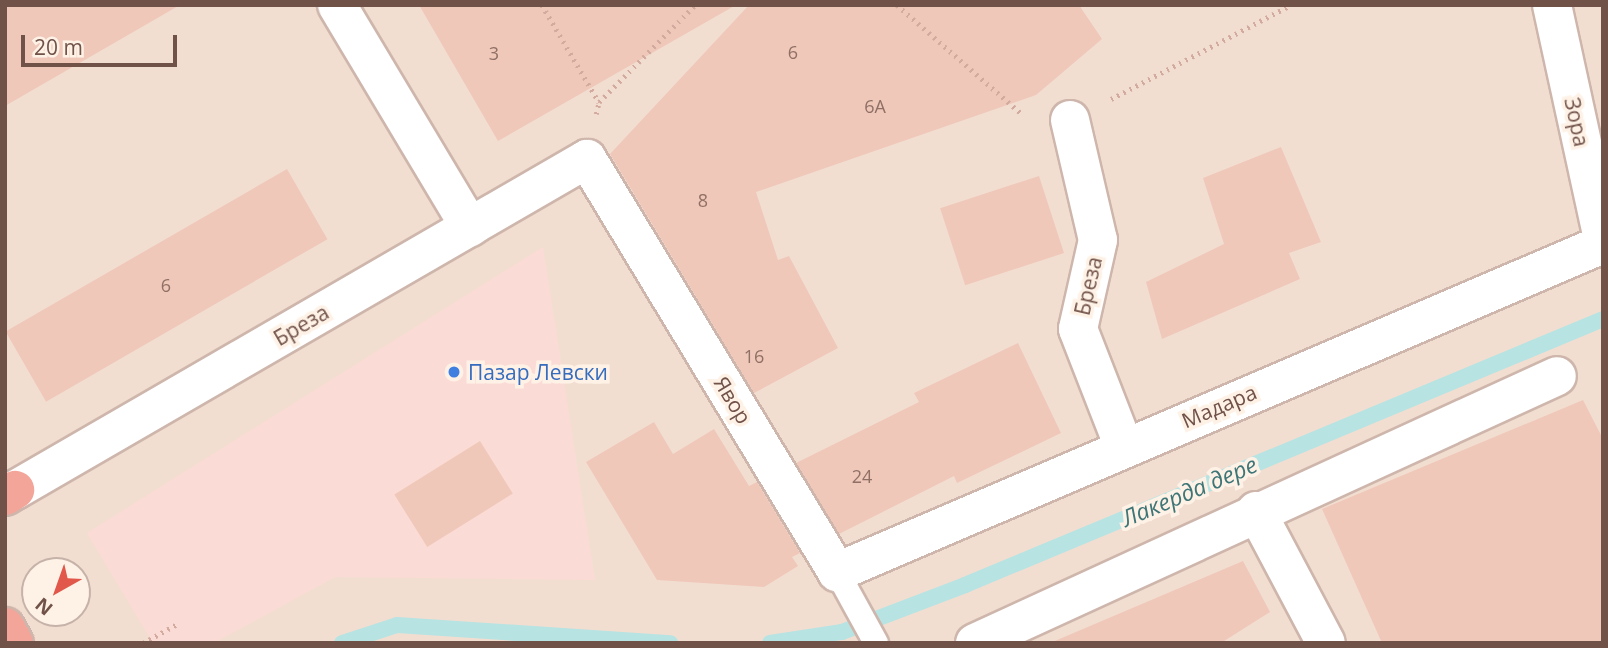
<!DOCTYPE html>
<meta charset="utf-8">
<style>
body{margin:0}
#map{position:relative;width:1608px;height:648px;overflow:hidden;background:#fbede1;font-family:"Open Sans",sans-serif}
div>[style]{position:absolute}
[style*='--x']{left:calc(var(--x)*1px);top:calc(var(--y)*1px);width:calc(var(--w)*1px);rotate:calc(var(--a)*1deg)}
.residential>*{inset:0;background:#f2ded0}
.commercial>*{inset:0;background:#fbdbd5}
.stream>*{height:16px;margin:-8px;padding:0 8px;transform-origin:8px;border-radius:8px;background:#b7e3e3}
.building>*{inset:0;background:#efc8ba;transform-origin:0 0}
.path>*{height:4.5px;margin-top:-2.25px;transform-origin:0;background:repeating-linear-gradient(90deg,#d3ab9e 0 2px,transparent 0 7px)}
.roads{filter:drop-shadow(2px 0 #ceb6ac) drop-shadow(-2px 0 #ceb6ac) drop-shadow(0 2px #ceb6ac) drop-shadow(0 -2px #ceb6ac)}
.lane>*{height:24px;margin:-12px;padding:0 12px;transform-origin:12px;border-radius:12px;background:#fff}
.street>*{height:38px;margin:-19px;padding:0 19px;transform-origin:19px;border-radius:19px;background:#fff}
.highway>*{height:38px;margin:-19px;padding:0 19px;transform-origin:19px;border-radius:19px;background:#f3a59a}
.dots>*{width:19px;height:19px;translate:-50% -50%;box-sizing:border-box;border:4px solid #fef2e7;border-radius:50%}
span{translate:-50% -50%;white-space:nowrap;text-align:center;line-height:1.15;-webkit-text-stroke:7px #fef2e7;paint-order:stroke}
.number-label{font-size:18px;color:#907065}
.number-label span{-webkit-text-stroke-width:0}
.street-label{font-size:21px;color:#715249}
.shop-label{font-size:21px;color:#366cbe}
.left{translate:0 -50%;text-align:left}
.water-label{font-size:23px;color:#3e7576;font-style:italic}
.frame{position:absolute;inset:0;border:7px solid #715249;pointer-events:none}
.north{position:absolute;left:21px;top:557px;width:70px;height:70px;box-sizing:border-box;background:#fef2e7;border:2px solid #c6b2a8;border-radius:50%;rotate:220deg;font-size:19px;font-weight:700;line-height:28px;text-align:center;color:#715249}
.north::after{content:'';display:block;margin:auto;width:24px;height:32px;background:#e1574a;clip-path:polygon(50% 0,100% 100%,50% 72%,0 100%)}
.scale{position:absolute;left:21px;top:35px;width:156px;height:32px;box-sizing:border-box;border:4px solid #715249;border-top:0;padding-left:9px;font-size:21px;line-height:24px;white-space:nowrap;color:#715249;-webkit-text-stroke:5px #fef2e7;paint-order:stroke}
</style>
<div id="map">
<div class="residential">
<div style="clip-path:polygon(evenodd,5px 5px,1603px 5px,1603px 643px,5px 643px,5px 5px,35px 571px,77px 571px,77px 613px,35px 613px,35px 571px)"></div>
</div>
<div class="commercial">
<div style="clip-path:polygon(543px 247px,595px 580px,335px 577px,214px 643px,153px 643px,87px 533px)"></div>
</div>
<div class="stream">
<div style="--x:342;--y:643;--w:58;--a:-18.1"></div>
<div style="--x:397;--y:625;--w:274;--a:3.8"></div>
<div style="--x:770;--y:643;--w:73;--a:-8.7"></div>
<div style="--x:842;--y:632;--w:132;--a:-20.9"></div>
<div style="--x:965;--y:585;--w:691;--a:-22.63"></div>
</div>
<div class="building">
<div style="clip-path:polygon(5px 5px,180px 5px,5px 106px)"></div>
<div style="clip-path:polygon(419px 5px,736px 5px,498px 141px)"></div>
<div style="clip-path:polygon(749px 5px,1079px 5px,1102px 39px,1036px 95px,756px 192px,778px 260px,789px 256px,838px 348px,754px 393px,610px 154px)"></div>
<div style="clip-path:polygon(1281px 147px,1321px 242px,1289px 253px,1300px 279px,1162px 339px,1146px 282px,1224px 244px,1203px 178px)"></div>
<div style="left:287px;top:169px;width:81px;height:325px;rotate:60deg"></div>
<div style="left:1039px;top:176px;width:81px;height:104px;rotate:72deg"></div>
<div style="clip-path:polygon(1018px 343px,1061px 433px,957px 483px,954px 476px,839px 534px,796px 463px,919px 402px,914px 393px)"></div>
<div style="clip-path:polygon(1583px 400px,1603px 439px,1603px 643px,1382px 643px,1322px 509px)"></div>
<div style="clip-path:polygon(654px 422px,673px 454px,714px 429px,749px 486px,757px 482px,800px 553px,792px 557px,798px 566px,764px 587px,657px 580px,586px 462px)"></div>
<div style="left:480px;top:441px;width:62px;height:101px;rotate:58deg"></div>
<div style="clip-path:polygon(1243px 561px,1270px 612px,1221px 643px,1050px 643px)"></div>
</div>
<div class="path">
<div style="--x:542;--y:5;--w:113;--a:59.6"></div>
<div style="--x:897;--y:5;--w:167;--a:41.1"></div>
<div style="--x:1111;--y:99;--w:203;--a:-27.6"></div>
<div style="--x:596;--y:114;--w:12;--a:-76"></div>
<div style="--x:599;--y:102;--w:136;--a:-45.3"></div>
<div style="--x:143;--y:643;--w:38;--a:-29"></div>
</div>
<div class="roads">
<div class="lane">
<div style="--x:837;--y:572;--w:81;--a:61.2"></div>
</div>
<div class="street">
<div style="--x:337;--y:5;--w:259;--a:59.1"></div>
<div style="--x:1552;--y:5;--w:239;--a:77.7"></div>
<div style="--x:1070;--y:120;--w:123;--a:76.9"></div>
<div style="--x:1098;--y:240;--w:91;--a:102.7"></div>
<div style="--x:1078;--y:329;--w:127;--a:68.7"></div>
<div style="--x:15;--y:490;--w:661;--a:-30.06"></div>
<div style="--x:587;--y:159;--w:483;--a:58.8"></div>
<div style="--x:837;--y:572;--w:833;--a:-23.18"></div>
<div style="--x:1256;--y:511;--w:149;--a:62.1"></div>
<div style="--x:975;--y:643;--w:640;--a:-24.64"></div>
</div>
<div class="highway">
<div style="--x:5;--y:496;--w:12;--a:-31"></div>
<div style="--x:5;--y:627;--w:18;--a:61"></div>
</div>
</div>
<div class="dots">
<div style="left:454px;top:372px;background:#3f7fe0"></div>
</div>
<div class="number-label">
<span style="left:793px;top:52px">6</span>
<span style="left:494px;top:53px">3</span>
<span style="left:875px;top:106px">6А</span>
<span style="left:703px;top:200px">8</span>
<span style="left:166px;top:285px">6</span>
<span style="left:754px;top:356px">16</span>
<span style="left:862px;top:476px">24</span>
</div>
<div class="street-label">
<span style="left:1577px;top:122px;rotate:78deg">Зора</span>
<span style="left:1088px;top:286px;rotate:-77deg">Бреза</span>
<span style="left:301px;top:325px;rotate:-30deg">Бреза</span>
<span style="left:733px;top:400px;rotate:59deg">Явор</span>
<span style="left:1219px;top:406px;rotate:-23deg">Мадара</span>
</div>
<div class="shop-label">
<span class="left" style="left:468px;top:372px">Пазар Левски</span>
</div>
<div class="water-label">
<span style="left:1189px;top:491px;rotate:-23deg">Лакерда дере</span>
</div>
<div class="frame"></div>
<div class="north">N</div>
<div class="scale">20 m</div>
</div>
